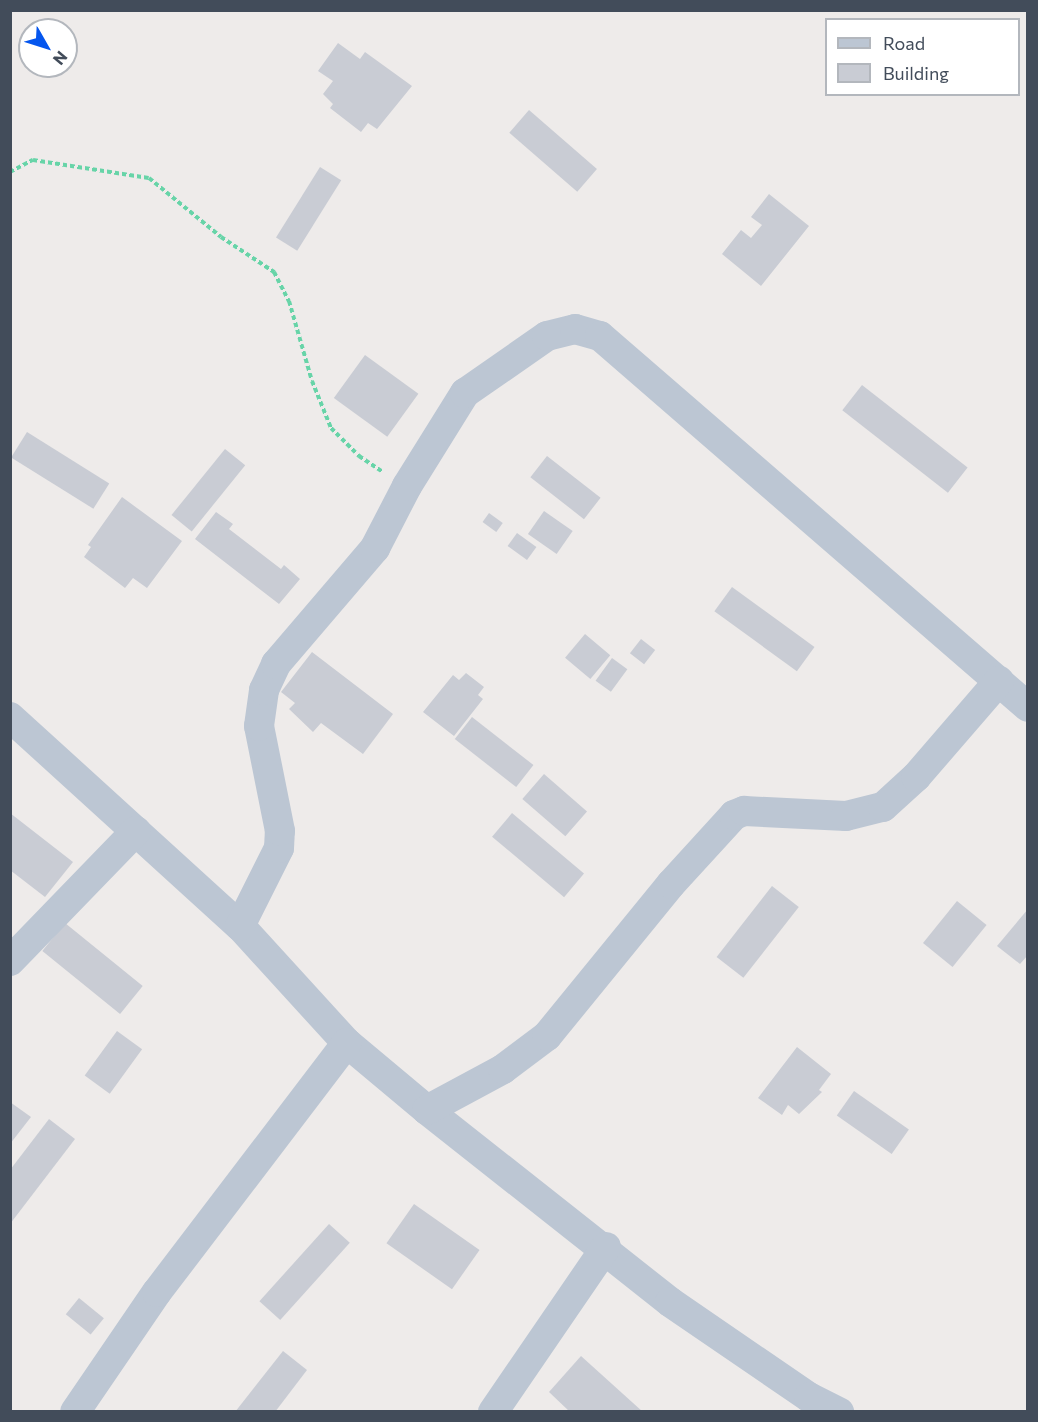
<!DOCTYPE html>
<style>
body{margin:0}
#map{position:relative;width:1038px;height:1422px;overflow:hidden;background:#eeebea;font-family:Commissioner,sans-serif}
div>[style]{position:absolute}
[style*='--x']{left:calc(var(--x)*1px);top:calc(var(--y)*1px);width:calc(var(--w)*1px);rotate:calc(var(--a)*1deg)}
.building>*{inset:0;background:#c9ccd4;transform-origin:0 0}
.path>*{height:4px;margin-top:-2px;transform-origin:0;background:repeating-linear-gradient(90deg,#67d4a8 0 4.5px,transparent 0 7.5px)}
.minor>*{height:30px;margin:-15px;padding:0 15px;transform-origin:15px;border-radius:15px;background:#bcc6d3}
span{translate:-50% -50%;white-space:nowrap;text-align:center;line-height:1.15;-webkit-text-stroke:6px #fff;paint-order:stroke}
.frame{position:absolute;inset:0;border:12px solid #424c5a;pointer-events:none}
.legend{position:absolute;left:825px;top:18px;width:195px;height:78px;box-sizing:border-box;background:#fff;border:2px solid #b3b7bd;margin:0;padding:8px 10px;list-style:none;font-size:18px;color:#424c5a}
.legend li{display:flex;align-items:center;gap:12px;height:30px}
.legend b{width:30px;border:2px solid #b3b7bd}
.north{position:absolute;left:18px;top:18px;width:60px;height:60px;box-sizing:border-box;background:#fff;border:2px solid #b3b7bd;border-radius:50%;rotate:129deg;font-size:16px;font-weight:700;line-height:24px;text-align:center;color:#424c5a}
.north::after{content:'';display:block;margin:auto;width:21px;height:27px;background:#0556ee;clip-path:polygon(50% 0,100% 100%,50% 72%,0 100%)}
</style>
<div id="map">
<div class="building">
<div style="clip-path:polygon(338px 43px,360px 59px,365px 52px,412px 86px,377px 129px,368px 123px,361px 132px,330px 108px,333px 104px,323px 94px,333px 81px,318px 71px)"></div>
<div style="left:529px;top:110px;width:90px;height:30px;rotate:41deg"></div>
<div style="left:320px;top:167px;width:25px;height:83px;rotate:32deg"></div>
<div style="clip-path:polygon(769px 194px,809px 226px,761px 286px,722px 254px,741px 230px,751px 238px,762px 225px,751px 217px)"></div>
<div style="left:365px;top:355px;width:66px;height:53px;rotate:36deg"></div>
<div style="left:862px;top:385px;width:134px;height:32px;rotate:38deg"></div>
<div style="left:27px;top:432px;width:97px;height:30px;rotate:32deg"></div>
<div style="left:225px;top:449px;width:26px;height:85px;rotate:39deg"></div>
<div style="left:547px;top:456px;width:68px;height:27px;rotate:38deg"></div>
<div style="clip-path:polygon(122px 497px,182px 541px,147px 588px,133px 578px,125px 588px,84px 557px,91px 547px,88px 545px)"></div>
<div style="left:544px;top:511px;width:35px;height:28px;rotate:35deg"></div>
<div style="clip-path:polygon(216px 512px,233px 524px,229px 529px,281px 569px,284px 565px,300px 579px,279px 604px,195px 539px)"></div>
<div style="left:489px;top:513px;width:17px;height:11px;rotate:36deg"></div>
<div style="left:517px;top:533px;width:24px;height:16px;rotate:36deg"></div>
<div style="left:732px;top:587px;width:102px;height:30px;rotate:36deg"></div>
<div style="left:585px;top:634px;width:33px;height:31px;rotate:40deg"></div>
<div style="left:641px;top:639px;width:18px;height:18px;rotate:38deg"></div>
<div style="clip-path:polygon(312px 652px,393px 714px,363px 754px,321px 723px,313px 732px,289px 709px,295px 703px,281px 692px)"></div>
<div style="left:612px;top:658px;width:19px;height:28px;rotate:36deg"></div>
<div style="clip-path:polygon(466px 673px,484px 687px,478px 695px,483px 699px,454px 736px,423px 712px,453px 675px,459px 680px)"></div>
<div style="left:472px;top:717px;width:78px;height:28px;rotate:38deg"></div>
<div style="left:544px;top:774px;width:57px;height:33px;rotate:41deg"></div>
<div style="clip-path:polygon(10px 813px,73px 862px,45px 897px,10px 870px)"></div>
<div style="left:512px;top:813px;width:94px;height:31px;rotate:40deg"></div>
<div style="left:772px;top:886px;width:34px;height:90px;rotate:38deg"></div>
<div style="left:957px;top:901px;width:38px;height:54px;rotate:39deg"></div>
<div style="clip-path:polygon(1028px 909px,1028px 955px,1020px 964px,997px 946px)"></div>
<div style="left:65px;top:923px;width:100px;height:36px;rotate:39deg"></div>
<div style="left:117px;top:1031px;width:31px;height:55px;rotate:36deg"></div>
<div style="clip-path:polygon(797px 1047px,831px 1074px,819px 1090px,822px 1092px,799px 1114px,788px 1105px,782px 1115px,758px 1098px)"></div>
<div style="left:854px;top:1091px;width:67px;height:30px;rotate:35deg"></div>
<div style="clip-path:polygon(10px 1102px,31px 1117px,10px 1144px)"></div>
<div style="clip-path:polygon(49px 1119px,75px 1139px,10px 1224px,10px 1170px)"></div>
<div style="left:414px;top:1204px;width:80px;height:48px;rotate:35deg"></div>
<div style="left:329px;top:1224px;width:28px;height:104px;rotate:42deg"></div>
<div style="left:79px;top:1298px;width:32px;height:21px;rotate:39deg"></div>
<div style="clip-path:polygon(283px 1351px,307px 1370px,275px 1412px,235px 1412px)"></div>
<div style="clip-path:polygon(581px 1356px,643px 1412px,570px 1412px,549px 1392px)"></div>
</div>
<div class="path">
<div style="--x:10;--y:172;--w:26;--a:-28"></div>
<div style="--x:33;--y:160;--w:117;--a:8.8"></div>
<div style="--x:149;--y:178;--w:93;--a:39.3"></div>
<div style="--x:221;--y:237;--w:64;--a:33.4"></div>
<div style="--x:274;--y:272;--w:33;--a:63"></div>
<div style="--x:289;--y:301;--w:83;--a:74"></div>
<div style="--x:312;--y:381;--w:51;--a:68"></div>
<div style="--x:331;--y:428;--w:40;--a:45"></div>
<div style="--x:359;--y:456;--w:29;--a:34"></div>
</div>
<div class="minor">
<div style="--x:10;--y:717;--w:311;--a:42.3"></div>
<div style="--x:240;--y:926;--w:159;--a:47.6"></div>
<div style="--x:347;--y:1043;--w:104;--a:39.9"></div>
<div style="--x:427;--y:1110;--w:310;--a:38.3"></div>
<div style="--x:670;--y:1302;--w:168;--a:34.4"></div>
<div style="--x:809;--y:1397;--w:34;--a:27"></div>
<div style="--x:240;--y:926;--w:87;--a:-63.4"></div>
<div style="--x:279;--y:848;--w:17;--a:-87"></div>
<div style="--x:280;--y:831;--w:107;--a:-101.3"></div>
<div style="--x:259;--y:726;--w:36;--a:-82"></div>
<div style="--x:264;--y:690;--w:29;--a:-65"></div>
<div style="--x:276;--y:664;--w:153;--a:-49.5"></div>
<div style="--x:375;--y:548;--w:70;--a:-62.7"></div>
<div style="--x:407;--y:486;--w:110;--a:-58.1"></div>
<div style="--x:465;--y:393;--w:100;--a:-34.8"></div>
<div style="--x:547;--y:336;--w:29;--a:-14"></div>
<div style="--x:575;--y:329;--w:26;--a:16"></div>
<div style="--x:600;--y:336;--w:566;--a:40.92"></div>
<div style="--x:10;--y:961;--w:181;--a:-45.9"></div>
<div style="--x:427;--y:1110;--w:86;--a:-28.3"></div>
<div style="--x:503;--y:1069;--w:55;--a:-36.9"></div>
<div style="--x:547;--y:1036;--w:196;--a:-50.8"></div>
<div style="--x:671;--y:884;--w:93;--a:-47.6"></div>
<div style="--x:734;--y:815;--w:11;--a:-22"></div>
<div style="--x:744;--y:811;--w:102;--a:2.8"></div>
<div style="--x:846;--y:816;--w:38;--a:-14"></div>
<div style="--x:883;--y:807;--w:45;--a:-42.3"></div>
<div style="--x:916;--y:777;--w:127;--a:-49.2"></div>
<div style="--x:75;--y:1412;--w:145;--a:-55.7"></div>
<div style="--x:157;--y:1292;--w:313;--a:-52.7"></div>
<div style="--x:493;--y:1412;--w:200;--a:-55.6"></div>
</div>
<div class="frame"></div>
<ul class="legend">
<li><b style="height:8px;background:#bcc6d3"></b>Road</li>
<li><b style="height:16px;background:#c9ccd4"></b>Building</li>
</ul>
<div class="north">N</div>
</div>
